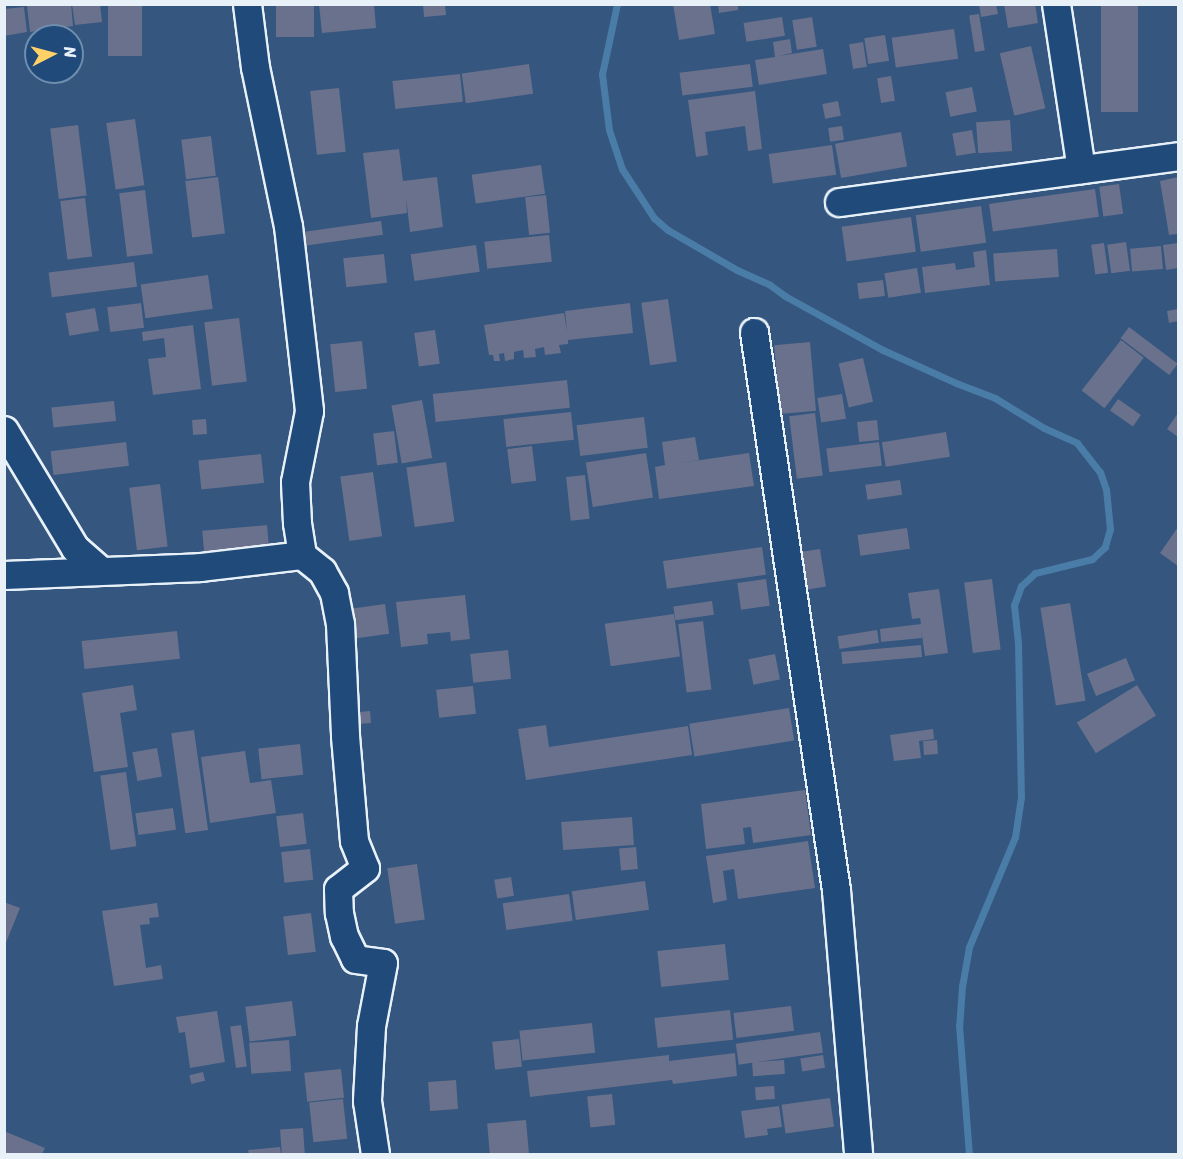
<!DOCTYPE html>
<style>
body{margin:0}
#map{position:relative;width:1183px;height:1159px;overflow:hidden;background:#35567f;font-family:Sriracha,sans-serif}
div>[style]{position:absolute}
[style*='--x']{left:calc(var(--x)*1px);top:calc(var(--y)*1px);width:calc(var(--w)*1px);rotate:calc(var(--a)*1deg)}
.stream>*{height:7px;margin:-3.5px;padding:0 3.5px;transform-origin:3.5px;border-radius:3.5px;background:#497ca6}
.building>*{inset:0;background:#69718c;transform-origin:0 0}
.roads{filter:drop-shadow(2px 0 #e8f1f8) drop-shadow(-2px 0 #e8f1f8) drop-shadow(0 2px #e8f1f8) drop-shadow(0 -2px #e8f1f8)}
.street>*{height:27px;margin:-13.5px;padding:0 13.5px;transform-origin:13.5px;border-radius:13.5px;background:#1f4a7a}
span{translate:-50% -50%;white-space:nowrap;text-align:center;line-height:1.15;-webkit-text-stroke:4.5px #1f4a7a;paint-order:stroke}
.frame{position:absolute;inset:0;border:6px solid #e8f1f8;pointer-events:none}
.north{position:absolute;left:24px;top:24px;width:60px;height:60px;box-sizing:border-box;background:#1f4a7a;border:2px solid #6f8dac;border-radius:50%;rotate:84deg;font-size:16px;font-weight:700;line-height:24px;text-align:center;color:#e8f1f8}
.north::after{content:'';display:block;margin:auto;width:21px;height:27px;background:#ffd166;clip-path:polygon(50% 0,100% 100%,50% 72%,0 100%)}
</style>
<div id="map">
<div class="stream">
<div style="--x:617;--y:4;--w:72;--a:102.1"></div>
<div style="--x:602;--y:74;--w:56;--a:82.9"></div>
<div style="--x:609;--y:130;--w:41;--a:71.6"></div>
<div style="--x:622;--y:169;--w:59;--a:56.9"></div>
<div style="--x:654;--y:218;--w:18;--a:41"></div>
<div style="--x:668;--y:230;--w:80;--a:30.1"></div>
<div style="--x:737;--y:270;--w:36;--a:24"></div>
<div style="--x:770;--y:285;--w:19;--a:36"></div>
<div style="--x:785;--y:296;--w:112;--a:28.9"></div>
<div style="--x:883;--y:350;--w:80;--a:24.3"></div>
<div style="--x:956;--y:383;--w:42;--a:21"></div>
<div style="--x:995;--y:398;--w:57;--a:31.5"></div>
<div style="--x:1044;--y:428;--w:36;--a:24"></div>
<div style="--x:1077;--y:443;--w:37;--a:52"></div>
<div style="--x:1100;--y:472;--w:18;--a:71"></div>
<div style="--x:1106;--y:489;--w:40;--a:84.3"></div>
<div style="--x:1110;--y:529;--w:19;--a:106"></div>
<div style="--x:1105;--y:547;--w:18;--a:137"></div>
<div style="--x:1092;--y:559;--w:59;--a:166.2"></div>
<div style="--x:1035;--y:573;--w:19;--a:137"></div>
<div style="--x:1021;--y:586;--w:20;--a:110"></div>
<div style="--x:1014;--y:605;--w:38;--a:84"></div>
<div style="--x:1018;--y:643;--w:154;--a:88.9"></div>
<div style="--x:1021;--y:797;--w:40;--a:98.5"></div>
<div style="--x:1015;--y:837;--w:119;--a:112.7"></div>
<div style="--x:969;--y:947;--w:40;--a:100"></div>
<div style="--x:962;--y:986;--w:39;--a:94"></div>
<div style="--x:959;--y:1025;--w:129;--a:85.6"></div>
</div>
<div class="building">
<div style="clip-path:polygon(38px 4px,71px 4px,73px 26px,30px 32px,27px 6px)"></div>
<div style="clip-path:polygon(72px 4px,100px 4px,102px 22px,75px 25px)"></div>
<div style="left:108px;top:4px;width:34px;height:52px"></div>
<div style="clip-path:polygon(319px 4px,374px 4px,376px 28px,322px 33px)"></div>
<div style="clip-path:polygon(423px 4px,445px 4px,446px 15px,424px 17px)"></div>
<div style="clip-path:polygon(673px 4px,710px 4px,715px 34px,679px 40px)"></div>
<div style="clip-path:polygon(718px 4px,738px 4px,738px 10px,719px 13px)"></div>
<div style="clip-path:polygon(979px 4px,996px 4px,998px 14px,981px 17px)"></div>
<div style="clip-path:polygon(1004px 4px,1035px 4px,1038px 23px,1008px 28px)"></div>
<div style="left:1101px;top:4px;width:37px;height:108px"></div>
<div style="left:276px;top:5px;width:38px;height:32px"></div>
<div style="clip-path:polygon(24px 7px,27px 32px,4px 36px,4px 9px)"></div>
<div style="left:979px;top:14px;width:37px;height:10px;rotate:81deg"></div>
<div style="left:782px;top:17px;width:19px;height:39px;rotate:81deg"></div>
<div style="left:812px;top:17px;width:30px;height:20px;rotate:81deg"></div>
<div style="left:954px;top:29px;width:30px;height:63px;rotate:82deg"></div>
<div style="left:885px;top:35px;width:26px;height:21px;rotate:81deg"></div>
<div style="clip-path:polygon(790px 39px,792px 53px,779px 56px,823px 49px,827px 74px,759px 85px,755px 60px,775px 57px,773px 42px)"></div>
<div style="left:863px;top:42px;width:25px;height:14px;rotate:81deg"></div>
<div style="left:1031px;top:46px;width:64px;height:32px;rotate:77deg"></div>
<div style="left:529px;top:64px;width:30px;height:68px;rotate:82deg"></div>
<div style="left:750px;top:64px;width:23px;height:71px;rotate:83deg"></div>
<div style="left:460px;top:74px;width:28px;height:68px;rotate:84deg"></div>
<div style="left:891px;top:76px;width:25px;height:14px;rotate:81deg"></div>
<div style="left:972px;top:87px;width:25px;height:27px;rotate:79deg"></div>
<div style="left:339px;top:88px;width:64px;height:29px;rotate:84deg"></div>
<div style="clip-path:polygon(755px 91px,762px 149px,748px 151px,745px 126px,705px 132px,708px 155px,696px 157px,688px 100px)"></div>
<div style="left:838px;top:101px;width:15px;height:16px;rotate:79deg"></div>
<div style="left:135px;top:119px;width:67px;height:29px;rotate:82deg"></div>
<div style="left:1010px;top:120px;width:31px;height:34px;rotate:86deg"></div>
<div style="left:78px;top:125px;width:71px;height:28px;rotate:83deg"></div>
<div style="left:842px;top:126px;width:14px;height:14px;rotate:82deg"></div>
<div style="left:972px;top:130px;width:23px;height:20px;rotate:80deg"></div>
<div style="left:901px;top:132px;width:35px;height:67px;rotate:80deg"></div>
<div style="left:211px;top:136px;width:40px;height:30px;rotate:83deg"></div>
<div style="left:832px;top:145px;width:30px;height:64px;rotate:82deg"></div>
<div style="clip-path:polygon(399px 149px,403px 181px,437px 177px,443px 227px,410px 232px,406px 197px,407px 213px,371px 218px,363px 153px)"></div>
<div style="left:541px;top:165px;width:29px;height:70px;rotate:82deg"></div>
<div style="left:218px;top:177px;width:57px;height:33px;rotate:83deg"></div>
<div style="clip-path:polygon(1178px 177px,1178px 234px,1169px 235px,1160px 181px)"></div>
<div style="left:1119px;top:184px;width:30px;height:20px;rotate:82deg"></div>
<div style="left:1095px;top:189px;width:28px;height:107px;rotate:82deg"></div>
<div style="left:145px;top:190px;width:64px;height:26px;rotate:83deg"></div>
<div style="left:546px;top:195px;width:38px;height:21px;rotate:84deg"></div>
<div style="left:85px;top:198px;width:59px;height:25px;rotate:83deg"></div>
<div style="left:981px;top:206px;width:37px;height:66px;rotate:82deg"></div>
<div style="left:911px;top:217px;width:35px;height:70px;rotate:82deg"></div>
<div style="left:381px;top:221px;width:14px;height:79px;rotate:82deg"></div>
<div style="left:549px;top:235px;width:27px;height:65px;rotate:84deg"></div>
<div style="left:1126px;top:242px;width:29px;height:19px;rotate:82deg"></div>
<div style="left:1104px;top:243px;width:30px;height:13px;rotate:82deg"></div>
<div style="clip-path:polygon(1178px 243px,1178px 268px,1166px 270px,1163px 245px)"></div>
<div style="left:476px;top:245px;width:27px;height:66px;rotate:82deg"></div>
<div style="left:1161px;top:246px;width:23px;height:31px;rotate:85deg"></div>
<div style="left:1057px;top:249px;width:28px;height:64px;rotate:86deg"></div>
<div style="clip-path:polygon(986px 250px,990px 285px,925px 293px,922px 267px,955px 263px,956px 270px,975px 267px,973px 252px)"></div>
<div style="left:384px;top:254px;width:29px;height:41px;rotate:84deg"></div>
<div style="left:134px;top:262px;width:25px;height:86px;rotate:83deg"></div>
<div style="left:917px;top:268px;width:25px;height:33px;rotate:81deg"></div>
<div style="left:208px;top:275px;width:34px;height:68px;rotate:82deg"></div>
<div style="left:883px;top:280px;width:16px;height:26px;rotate:83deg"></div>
<div style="left:668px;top:299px;width:63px;height:27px;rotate:82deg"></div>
<div style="left:141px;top:303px;width:25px;height:34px;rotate:83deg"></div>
<div style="clip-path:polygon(630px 303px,633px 333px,568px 340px,568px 344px,559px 345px,561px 353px,545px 355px,544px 347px,535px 349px,536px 357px,524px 358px,523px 350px,514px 352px,514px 359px,505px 361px,504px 353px,499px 354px,500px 361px,494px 361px,493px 355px,489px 355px,484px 325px,564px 313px,567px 331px,565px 311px)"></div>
<div style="left:95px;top:308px;width:23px;height:30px;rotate:80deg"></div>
<div style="clip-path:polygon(1178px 309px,1178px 321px,1169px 323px,1167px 311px)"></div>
<div style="left:239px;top:318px;width:64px;height:35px;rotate:83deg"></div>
<div style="clip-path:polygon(193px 325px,201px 389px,153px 395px,148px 359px,166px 357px,164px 338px,143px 341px,142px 332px)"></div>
<div style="left:1129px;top:327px;width:61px;height:14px;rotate:37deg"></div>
<div style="left:435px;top:330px;width:34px;height:21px;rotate:82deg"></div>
<div style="left:1121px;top:340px;width:29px;height:64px;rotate:38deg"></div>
<div style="left:362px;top:341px;width:48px;height:32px;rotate:84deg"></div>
<div style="left:810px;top:342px;width:69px;height:36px;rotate:85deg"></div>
<div style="left:863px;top:358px;width:45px;height:25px;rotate:77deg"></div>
<div style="left:567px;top:380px;width:28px;height:135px;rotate:84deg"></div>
<div style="left:842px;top:394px;width:25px;height:25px;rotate:81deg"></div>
<div style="left:1118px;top:399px;width:28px;height:14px;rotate:35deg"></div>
<div style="left:422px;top:400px;width:59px;height:31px;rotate:80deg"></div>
<div style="left:114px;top:401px;width:20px;height:63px;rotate:84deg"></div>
<div style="left:571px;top:412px;width:28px;height:68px;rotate:84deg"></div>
<div style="left:815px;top:413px;width:63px;height:26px;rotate:83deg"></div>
<div style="clip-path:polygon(1178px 413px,1178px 437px,1167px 429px)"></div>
<div style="left:644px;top:417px;width:31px;height:68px;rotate:83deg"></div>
<div style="left:206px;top:419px;width:15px;height:14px;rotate:86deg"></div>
<div style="left:877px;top:420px;width:20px;height:20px;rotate:84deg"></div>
<div style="left:394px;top:431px;width:32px;height:21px;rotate:83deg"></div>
<div style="left:946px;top:432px;width:25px;height:65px;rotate:81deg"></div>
<div style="clip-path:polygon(695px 437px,699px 460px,673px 464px,749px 453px,754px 486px,659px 499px,655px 467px,665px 465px,662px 442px)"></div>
<div style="left:126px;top:442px;width:24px;height:76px;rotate:83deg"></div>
<div style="left:879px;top:442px;width:24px;height:53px;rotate:83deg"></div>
<div style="left:532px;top:446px;width:35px;height:25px;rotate:83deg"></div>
<div style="left:646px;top:453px;width:45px;height:61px;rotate:81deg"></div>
<div style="left:261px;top:454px;width:29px;height:63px;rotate:84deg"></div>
<div style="left:446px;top:462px;width:60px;height:40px;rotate:82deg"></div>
<div style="left:373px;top:472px;width:65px;height:33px;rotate:82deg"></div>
<div style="left:585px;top:475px;width:44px;height:19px;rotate:84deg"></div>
<div style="left:900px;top:480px;width:15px;height:35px;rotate:82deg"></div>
<div style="left:160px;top:484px;width:63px;height:31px;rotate:83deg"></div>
<div style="left:267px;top:525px;width:25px;height:65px;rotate:85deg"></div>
<div style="clip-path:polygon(1178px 527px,1178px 566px,1160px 553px)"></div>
<div style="left:907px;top:528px;width:21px;height:50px;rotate:82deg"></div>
<div style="left:762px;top:547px;width:28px;height:100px;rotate:82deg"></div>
<div style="left:820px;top:549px;width:38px;height:23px;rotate:81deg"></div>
<div style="left:766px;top:579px;width:27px;height:29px;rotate:82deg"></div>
<div style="left:992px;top:579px;width:71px;height:28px;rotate:83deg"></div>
<div style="clip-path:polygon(939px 589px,948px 653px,925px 656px,921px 629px,922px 638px,881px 642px,880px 629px,921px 624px,920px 618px,912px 619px,908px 593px)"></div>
<div style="clip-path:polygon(465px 595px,470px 639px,451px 641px,450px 632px,427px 634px,428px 644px,401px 647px,396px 602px)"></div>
<div style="left:712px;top:601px;width:14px;height:39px;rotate:82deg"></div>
<div style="left:1070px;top:603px;width:99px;height:30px;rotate:81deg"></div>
<div style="left:385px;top:604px;width:30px;height:38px;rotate:82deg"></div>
<div style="left:674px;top:614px;width:43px;height:70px;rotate:82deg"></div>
<div style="left:703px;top:621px;width:69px;height:25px;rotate:83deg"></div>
<div style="left:877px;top:630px;width:13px;height:40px;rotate:81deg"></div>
<div style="left:177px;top:631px;width:28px;height:96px;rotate:84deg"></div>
<div style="left:921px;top:645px;width:12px;height:80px;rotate:85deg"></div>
<div style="left:508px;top:650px;width:29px;height:38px;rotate:84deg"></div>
<div style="left:775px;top:654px;width:26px;height:27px;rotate:79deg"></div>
<div style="left:1126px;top:658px;width:24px;height:42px;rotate:68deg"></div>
<div style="clip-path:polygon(133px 685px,137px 710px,120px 713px,128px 767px,94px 772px,82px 693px)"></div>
<div style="left:1137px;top:685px;width:36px;height:71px;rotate:58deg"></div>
<div style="left:473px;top:686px;width:28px;height:37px;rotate:84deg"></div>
<div style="left:789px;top:708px;width:33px;height:101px;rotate:81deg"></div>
<div style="left:370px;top:711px;width:12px;height:16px;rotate:85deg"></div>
<div style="clip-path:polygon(546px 725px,549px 747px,688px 726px,692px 755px,526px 780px,518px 729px)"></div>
<div style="clip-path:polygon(933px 729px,934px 739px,919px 741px,921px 758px,894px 761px,890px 735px)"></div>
<div style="left:194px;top:730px;width:101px;height:23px;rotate:82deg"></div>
<div style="left:937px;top:740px;width:14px;height:14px;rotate:86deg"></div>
<div style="left:300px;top:744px;width:31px;height:42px;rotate:84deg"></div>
<div style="left:157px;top:748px;width:29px;height:25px;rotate:80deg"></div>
<div style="clip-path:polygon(245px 751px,250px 783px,271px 780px,276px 813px,210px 823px,201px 757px)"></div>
<div style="left:126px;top:772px;width:75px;height:26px;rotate:82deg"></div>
<div style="clip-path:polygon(805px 790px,811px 835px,753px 843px,751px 827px,743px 828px,745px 844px,706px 849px,701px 804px)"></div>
<div style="left:173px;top:808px;width:22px;height:38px;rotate:82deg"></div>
<div style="left:303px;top:813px;width:31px;height:27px;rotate:83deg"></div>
<div style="left:632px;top:817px;width:28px;height:71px;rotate:86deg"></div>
<div style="clip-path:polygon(808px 841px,815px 888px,738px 899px,734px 869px,723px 871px,727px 900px,713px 903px,706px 856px)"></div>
<div style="left:636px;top:847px;width:22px;height:17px;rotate:85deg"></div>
<div style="left:310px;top:849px;width:31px;height:29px;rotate:84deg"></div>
<div style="left:417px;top:864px;width:56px;height:30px;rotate:82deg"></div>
<div style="left:511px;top:877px;width:19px;height:17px;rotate:81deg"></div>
<div style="left:645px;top:881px;width:29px;height:74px;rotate:82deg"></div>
<div style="left:569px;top:894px;width:27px;height:67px;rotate:82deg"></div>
<div style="clip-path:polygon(4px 902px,20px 908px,5px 945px,4px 945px)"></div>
<div style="clip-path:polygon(157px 903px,159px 917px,149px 918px,150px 924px,140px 925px,146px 968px,161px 965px,163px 979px,114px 986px,102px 911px)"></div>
<div style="left:311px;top:913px;width:39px;height:28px;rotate:83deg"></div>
<div style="left:725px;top:944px;width:36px;height:68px;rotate:84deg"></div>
<div style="left:292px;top:1001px;width:35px;height:47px;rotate:83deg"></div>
<div style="left:791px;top:1006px;width:25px;height:58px;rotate:83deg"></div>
<div style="left:730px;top:1010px;width:30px;height:76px;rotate:84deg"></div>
<div style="clip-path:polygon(217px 1011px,225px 1062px,190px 1068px,185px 1032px,179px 1033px,176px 1017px)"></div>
<div style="left:592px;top:1023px;width:30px;height:73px;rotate:84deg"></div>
<div style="left:241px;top:1025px;width:42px;height:11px;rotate:82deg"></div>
<div style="left:820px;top:1032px;width:21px;height:85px;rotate:82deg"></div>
<div style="left:519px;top:1039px;width:28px;height:27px;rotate:84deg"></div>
<div style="left:289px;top:1040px;width:31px;height:40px;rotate:86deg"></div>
<div style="clip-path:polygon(735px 1053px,737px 1076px,673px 1084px,672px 1080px,530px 1097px,527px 1071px,669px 1055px,669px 1061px)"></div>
<div style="left:823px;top:1055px;width:13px;height:23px;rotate:81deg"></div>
<div style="left:784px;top:1060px;width:14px;height:32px;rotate:86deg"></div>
<div style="left:341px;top:1069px;width:29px;height:37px;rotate:84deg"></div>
<div style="left:203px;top:1072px;width:9px;height:14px;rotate:77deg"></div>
<div style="left:456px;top:1080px;width:29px;height:28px;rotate:86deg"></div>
<div style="left:774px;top:1086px;width:13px;height:19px;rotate:86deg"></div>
<div style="left:612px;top:1094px;width:31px;height:25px;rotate:84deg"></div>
<div style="left:830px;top:1098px;width:29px;height:49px;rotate:82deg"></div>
<div style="left:343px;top:1099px;width:40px;height:34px;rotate:84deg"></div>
<div style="clip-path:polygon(779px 1106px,782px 1127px,767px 1129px,768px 1135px,745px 1138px,741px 1111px)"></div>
<div style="left:526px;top:1120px;width:34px;height:39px;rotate:85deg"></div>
<div style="left:303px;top:1128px;width:26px;height:23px;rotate:86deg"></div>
<div style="clip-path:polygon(4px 1131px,45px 1148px,42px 1154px,4px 1154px)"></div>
<div style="clip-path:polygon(280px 1147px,281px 1154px,249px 1154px,248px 1150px)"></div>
</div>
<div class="roads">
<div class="street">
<div style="--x:247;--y:4;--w:64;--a:82.8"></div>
<div style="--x:255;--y:67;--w:162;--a:78.3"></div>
<div style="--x:288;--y:226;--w:186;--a:83.5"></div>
<div style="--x:309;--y:411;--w:72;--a:101.2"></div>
<div style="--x:295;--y:482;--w:41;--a:87.2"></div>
<div style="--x:297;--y:523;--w:32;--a:81"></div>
<div style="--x:302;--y:555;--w:26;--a:39"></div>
<div style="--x:322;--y:571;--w:25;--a:61"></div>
<div style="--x:334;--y:593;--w:32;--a:79"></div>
<div style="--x:340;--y:624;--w:112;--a:87.4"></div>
<div style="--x:345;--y:736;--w:105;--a:85.1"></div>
<div style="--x:354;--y:841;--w:29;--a:68"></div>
<div style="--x:365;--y:868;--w:34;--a:142"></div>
<div style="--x:338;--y:889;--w:24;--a:88"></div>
<div style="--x:339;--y:913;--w:24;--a:78"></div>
<div style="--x:344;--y:936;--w:25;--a:64"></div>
<div style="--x:355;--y:959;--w:28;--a:8"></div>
<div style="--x:383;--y:963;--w:64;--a:100.8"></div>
<div style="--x:371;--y:1026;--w:75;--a:93.1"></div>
<div style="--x:367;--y:1101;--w:54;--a:81.4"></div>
<div style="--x:1056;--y:4;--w:167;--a:81.4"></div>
<div style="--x:839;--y:202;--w:342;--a:-7.7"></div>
<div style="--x:754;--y:332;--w:564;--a:81.64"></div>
<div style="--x:836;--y:890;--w:265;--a:85.2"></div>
<div style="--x:4;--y:430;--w:138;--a:59"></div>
<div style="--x:75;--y:548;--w:33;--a:41"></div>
<div style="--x:4;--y:575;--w:196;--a:-2.3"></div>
<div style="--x:200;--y:567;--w:103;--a:-6.7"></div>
</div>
</div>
<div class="frame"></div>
<div class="north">N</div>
</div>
